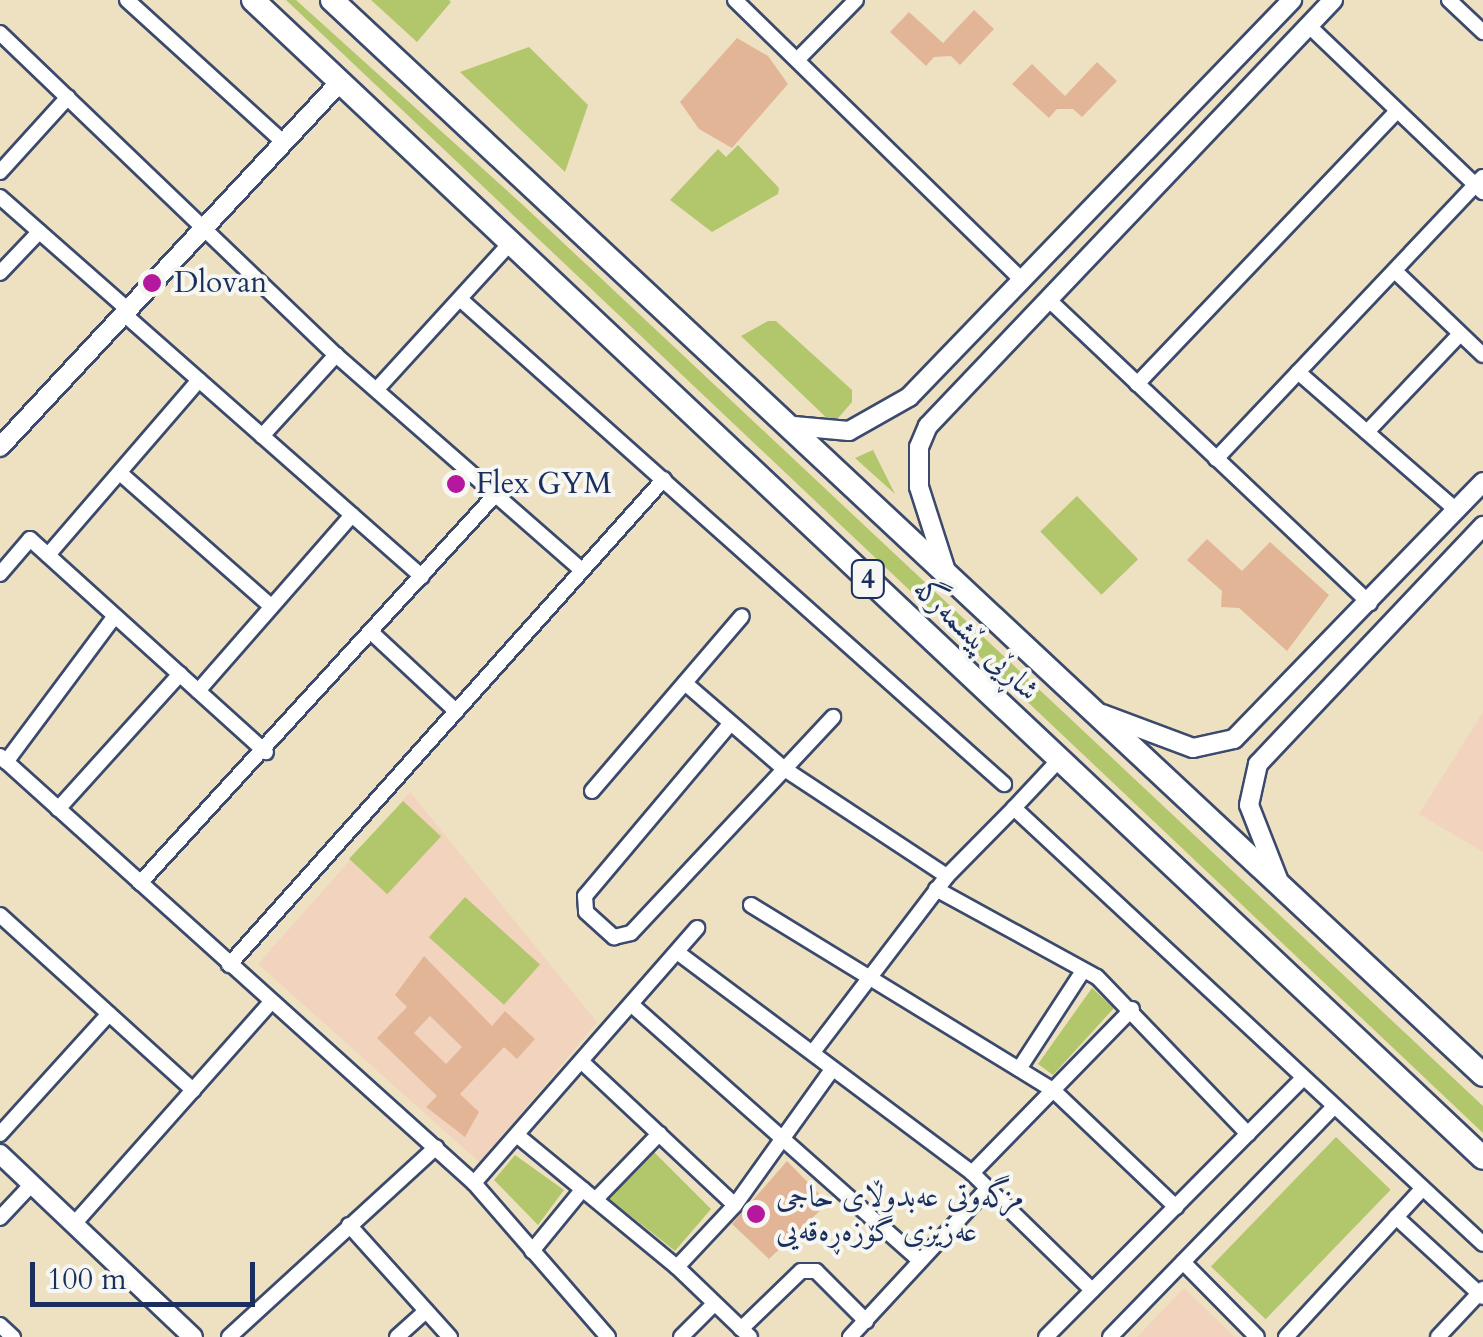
<!DOCTYPE html>
<meta charset="utf-8">
<style>
body{margin:0}
#map{position:relative;width:1483px;height:1337px;overflow:hidden;background:#eee1c2;font-family:Cardo,Amiri,serif}
div>[style]{position:absolute}
[style*='--x']{left:calc(var(--x)*1px);top:calc(var(--y)*1px);width:calc(var(--w)*1px);rotate:calc(var(--a)*1deg)}
.built>*{inset:0;background:#f2d4be}
.green>*{inset:0;background:#b2c76b;transform-origin:0 0}
.building>*{inset:0;background:#e3b597}
.roads{filter:drop-shadow(2px 0 #3b4a6d) drop-shadow(-2px 0 #3b4a6d) drop-shadow(0 2px #3b4a6d) drop-shadow(0 -2px #3b4a6d)}
.minor>*{height:14px;margin:-7px;padding:0 7px;transform-origin:7px;border-radius:7px;background:#fff}
.tertiary>*{height:18px;margin:-9px;padding:0 9px;transform-origin:9px;border-radius:9px;background:#fff}
.trunk>*{height:22px;margin:-11px;padding:0 11px;transform-origin:11px;border-radius:11px;background:#fff}
.dots>*{width:28px;height:28px;translate:-50% -50%;box-sizing:border-box;border:5px solid #f6f6f2;border-radius:50%}
span{translate:-50% -50%;white-space:nowrap;text-align:center;line-height:1.15;-webkit-text-stroke:8px #f6f6f2;paint-order:stroke}
.shield-label span{padding:2px 8px;background:#f6f6f2;border:2px solid;border-radius:8px;-webkit-text-stroke-width:0}
.shield-label{font-size:28px;color:#1b2f5e;font-weight:700}
.poi-label{font-size:30px;color:#1b2f5e}
.left{translate:0 -50%;text-align:left}
.street-label{font-size:30px;color:#1b2f5e}
.scale{position:absolute;left:30px;top:1262px;width:225px;height:45px;box-sizing:border-box;border:5px solid #1b2f5e;border-top:0;padding-left:12px;font-size:30px;line-height:35px;white-space:nowrap;color:#1b2f5e;-webkit-text-stroke:8px #f6f6f2;paint-order:stroke}
</style>
<div id="map">
<div class="built">
<div style="clip-path:polygon(1483px 712px,1483px 852px,1419px 814px)"></div>
<div style="clip-path:polygon(410px 792px,597px 1022px,480px 1163px,258px 964px)"></div>
<div style="clip-path:polygon(1184px 1288px,1235px 1337px,1137px 1337px)"></div>
</div>
<div class="green">
<div style="clip-path:polygon(286px 0,296px 0,524px 206px,1483px 1106px,1483px 1133px)"></div>
<div style="clip-path:polygon(371px 0,449px 0,451px 2px,417px 42px)"></div>
<div style="clip-path:polygon(529px 47px,588px 105px,565px 172px,460px 72px)"></div>
<div style="clip-path:polygon(738px 145px,779px 188px,778px 194px,712px 232px,670px 200px,718px 149px,726px 157px)"></div>
<div style="clip-path:polygon(768px 321px,776px 321px,852px 390px,852px 402px,833px 424px,741px 336px)"></div>
<div style="clip-path:polygon(873px 450px,895px 494px,855px 458px)"></div>
<div style="left:1077px;top:496px;width:88px;height:51px;rotate:46deg"></div>
<div style="left:403px;top:801px;width:52px;height:79px;rotate:43deg"></div>
<div style="left:465px;top:897px;width:101px;height:54px;rotate:42deg"></div>
<div style="clip-path:polygon(1092px 988px,1114px 1008px,1053px 1075px,1038px 1064px)"></div>
<div style="left:1336px;top:1137px;width:76px;height:180px;rotate:44deg"></div>
<div style="clip-path:polygon(653px 1151px,711px 1209px,675px 1251px,608px 1198px)"></div>
<div style="clip-path:polygon(515px 1155px,564px 1190px,538px 1225px,494px 1180px)"></div>
</div>
<div class="building">
<div style="clip-path:polygon(974px 10px,994px 29px,960px 65px,951px 56px,934px 57px,926px 66px,890px 32px,909px 12px,943px 43px)"></div>
<div style="clip-path:polygon(737px 38px,768px 56px,788px 84px,732px 148px,699px 129px,680px 102px)"></div>
<div style="clip-path:polygon(1097px 62px,1117px 81px,1082px 117px,1073px 109px,1057px 109px,1049px 118px,1012px 84px,1032px 64px,1065px 96px)"></div>
<div style="clip-path:polygon(1207px 539px,1242px 571px,1270px 542px,1329px 595px,1287px 651px,1239px 608px,1221px 607px,1222px 591px,1187px 560px)"></div>
<div style="clip-path:polygon(evenodd,424px 956px,492px 1026px,505px 1011px,535px 1039px,517px 1059px,504px 1047px,460px 1094px,479px 1112px,465px 1137px,426px 1107px,437px 1096px,377px 1038px,407px 1007px,395px 995px,424px 956px,430px 1016px,462px 1047px,446px 1064px,414px 1033px,430px 1016px)"></div>
<div style="clip-path:polygon(787px 1161px,828px 1203px,769px 1259px,732px 1224px)"></div>
</div>
<div class="roads">
<div class="minor">
<div style="--x:127;--y:0;--w:212;--a:42.3"></div>
<div style="--x:735;--y:0;--w:400;--a:44.3"></div>
<div style="--x:1449;--y:0;--w:47;--a:43.3"></div>
<div style="--x:1308;--y:25;--w:242;--a:43.7"></div>
<div style="--x:0;--y:33;--w:465;--a:43.8"></div>
<div style="--x:797;--y:60;--w:84;--a:-45.5"></div>
<div style="--x:0;--y:172;--w:101;--a:-47.8"></div>
<div style="--x:0;--y:197;--w:171;--a:41.4"></div>
<div style="--x:1396;--y:272;--w:120;--a:43.7"></div>
<div style="--x:0;--y:273;--w:57;--a:-46.4"></div>
<div style="--x:460;--y:299;--w:729;--a:41.72"></div>
<div style="--x:1048;--y:299;--w:443;--a:43.4"></div>
<div style="--x:124;--y:314;--w:397;--a:41.4"></div>
<div style="--x:1298;--y:372;--w:210;--a:41.1"></div>
<div style="--x:1137;--y:384;--w:377;--a:-46.4"></div>
<div style="--x:377;--y:389;--w:199;--a:-47.6"></div>
<div style="--x:1367;--y:432;--w:135;--a:-46.5"></div>
<div style="--x:262;--y:436;--w:110;--a:-47.6"></div>
<div style="--x:336;--y:355;--w:327;--a:41.2"></div>
<div style="--x:1216;--y:459;--w:388;--a:-46.6"></div>
<div style="--x:120;--y:473;--w:201;--a:41.4"></div>
<div style="--x:48;--y:555;--w:231;--a:-49.2"></div>
<div style="--x:0;--y:574;--w:46;--a:-49.4"></div>
<div style="--x:30;--y:539;--w:318;--a:42.1"></div>
<div style="--x:372;--y:633;--w:115;--a:42.9"></div>
<div style="--x:685;--y:683;--w:130;--a:40.9"></div>
<div style="--x:783;--y:768;--w:196;--a:33.4"></div>
<div style="--x:198;--y:691;--w:234;--a:-48.8"></div>
<div style="--x:730;--y:724;--w:225;--a:130.1"></div>
<div style="--x:585;--y:896;--w:16;--a:86"></div>
<div style="--x:586;--y:912;--w:38;--a:42"></div>
<div style="--x:614;--y:937;--w:17;--a:-13"></div>
<div style="--x:631;--y:933;--w:296;--a:-46.9"></div>
<div style="--x:0;--y:756;--w:638;--a:42.01"></div>
<div style="--x:474;--y:1183;--w:204;--a:49"></div>
<div style="--x:1058;--y:761;--w:64;--a:133.1"></div>
<div style="--x:1014;--y:808;--w:640;--a:42.91"></div>
<div style="--x:6;--y:762;--w:182;--a:-53.3"></div>
<div style="--x:592;--y:791;--w:230;--a:-49.4"></div>
<div style="--x:58;--y:809;--w:182;--a:-47.9"></div>
<div style="--x:140;--y:883;--w:527;--a:-47.54"></div>
<div style="--x:936;--y:889;--w:183;--a:28.7"></div>
<div style="--x:1097;--y:977;--w:218;--a:46.1"></div>
<div style="--x:751;--y:905;--w:354;--a:31.5"></div>
<div style="--x:1053;--y:1090;--w:170;--a:43.6"></div>
<div style="--x:0;--y:915;--w:261;--a:42.2"></div>
<div style="--x:677;--y:952;--w:369;--a:36.8"></div>
<div style="--x:972;--y:1173;--w:168;--a:44.3"></div>
<div style="--x:229;--y:965;--w:652;--a:-48.17"></div>
<div style="--x:632;--y:1005;--w:383;--a:41.6"></div>
<div style="--x:813;--y:1052;--w:221;--a:-52.7"></div>
<div style="--x:947;--y:876;--w:95;--a:-45.4"></div>
<div style="--x:582;--y:1062;--w:209;--a:43.1"></div>
<div style="--x:1019;--y:1069;--w:117;--a:-56.9"></div>
<div style="--x:0;--y:1134;--w:162;--a:-47.8"></div>
<div style="--x:518;--y:1136;--w:206;--a:39.5"></div>
<div style="--x:677;--y:1267;--w:101;--a:43.8"></div>
<div style="--x:972;--y:1173;--w:229;--a:-45.7"></div>
<div style="--x:474;--y:1183;--w:339;--a:-48.8"></div>
<div style="--x:596;--y:1199;--w:91;--a:-45.9"></div>
<div style="--x:1396;--y:1217;--w:118;--a:42.6"></div>
<div style="--x:0;--y:1218;--w:47;--a:-46.7"></div>
<div style="--x:74;--y:1224;--w:297;--a:-48.4"></div>
<div style="--x:349;--y:1225;--w:151;--a:48"></div>
<div style="--x:532;--y:1251;--w:80;--a:-50.6"></div>
<div style="--x:1183;--y:1262;--w:105;--a:45.4"></div>
<div style="--x:677;--y:1267;--w:85;--a:-46.9"></div>
<div style="--x:735;--y:1205;--w:165;--a:-54.4"></div>
<div style="--x:0;--y:1325;--w:18;--a:43"></div>
<div style="--x:741;--y:1329;--w:83;--a:-44"></div>
<div style="--x:801;--y:1271;--w:15;--a:0"></div>
<div style="--x:816;--y:1271;--w:71;--a:45"></div>
<div style="--x:229;--y:1337;--w:281;--a:-42.5"></div>
<div style="--x:397;--y:1337;--w:39;--a:-42"></div>
<div style="--x:681;--y:1337;--w:47;--a:-45"></div>
<div style="--x:850;--y:1337;--w:202;--a:-47.2"></div>
<div style="--x:1046;--y:1337;--w:365;--a:-45.2"></div>
<div style="--x:1110;--y:1337;--w:321;--a:-45.8"></div>
<div style="--x:1286;--y:1337;--w:202;--a:-47.4"></div>
<div style="--x:1438;--y:1337;--w:66;--a:-46.8"></div>
</div>
<div class="tertiary">
<div style="--x:794;--y:426;--w:55;--a:5.2"></div>
<div style="--x:849;--y:431;--w:69;--a:-29.5"></div>
<div style="--x:909;--y:397;--w:552;--a:-46.03"></div>
<div style="--x:0;--y:447;--w:500;--a:-47.03"></div>
<div style="--x:945;--y:568;--w:85;--a:-107.8"></div>
<div style="--x:919;--y:487;--w:40;--a:-90"></div>
<div style="--x:919;--y:447;--w:23;--a:-67"></div>
<div style="--x:928;--y:426;--w:588;--a:-46.45"></div>
<div style="--x:1102;--y:714;--w:97;--a:20.5"></div>
<div style="--x:1193;--y:748;--w:42;--a:-12.4"></div>
<div style="--x:1234;--y:739;--w:358;--a:-45.9"></div>
<div style="--x:1278;--y:879;--w:79;--a:-111.4"></div>
<div style="--x:1249;--y:805;--w:42;--a:-77.6"></div>
<div style="--x:1258;--y:764;--w:328;--a:-46.6"></div>
<div style="--x:0;--y:1154;--w:266;--a:43.5"></div>
</div>
<div class="trunk">
<div style="--x:253;--y:0;--w:1689;--a:43.27"></div>
<div style="--x:332;--y:0;--w:1575;--a:43.04"></div>
</div>
</div>
<div class="dots">
<div style="left:152px;top:283px;background:#b5179e"></div>
<div style="left:456px;top:484px;background:#b5179e"></div>
<div style="left:756px;top:1214px;background:#b5179e"></div>
</div>
<div class="shield-label">
<span style="left:868px;top:579px">4</span>
</div>
<div class="poi-label">
<span class="left" style="left:174px;top:283px">Dlovan</span>
<span class="left" style="left:476px;top:484px">Flex GYM</span>
<span class="left" style="left:776px;top:1214px">مزگەوتی عەبدوڵای حاجی<br>عەزیزی گۆزەڕەقەیی</span>
</div>
<div class="street-label">
<span style="left:976px;top:640px;rotate:44deg">شاڕێی پێشمەرگە</span>
</div>
<div class="scale">100 m</div>
</div>
